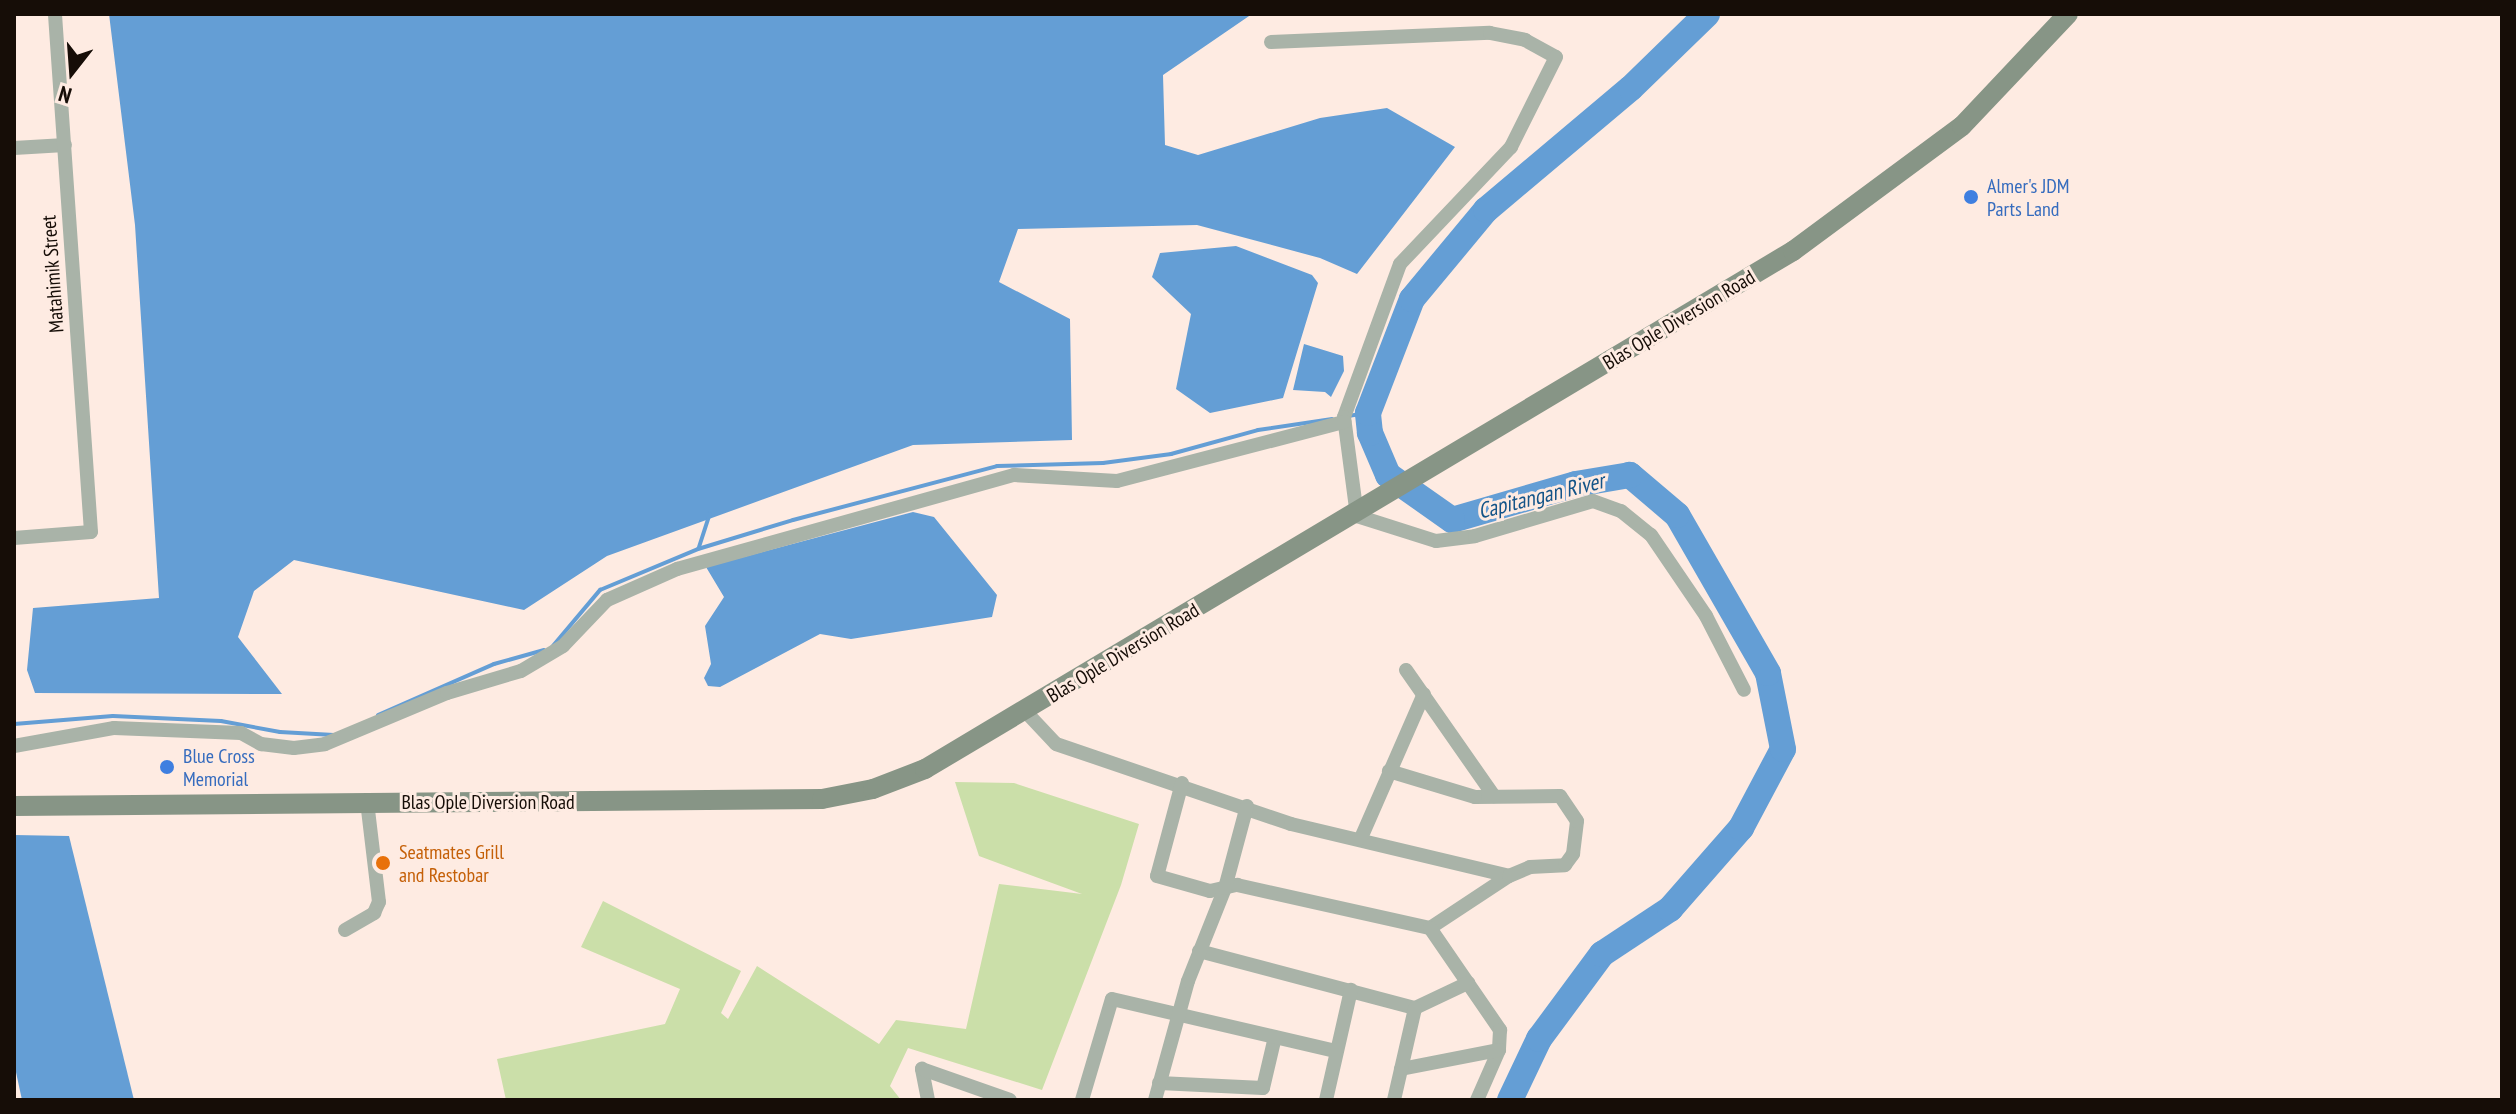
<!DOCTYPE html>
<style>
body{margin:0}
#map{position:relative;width:2516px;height:1114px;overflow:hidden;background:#feebe2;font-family:"PT Sans Narrow",sans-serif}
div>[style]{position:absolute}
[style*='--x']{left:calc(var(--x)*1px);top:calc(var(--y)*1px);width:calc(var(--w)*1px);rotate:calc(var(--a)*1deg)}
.green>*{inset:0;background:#cbdfa9}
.water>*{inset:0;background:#649ed5}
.stream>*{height:4px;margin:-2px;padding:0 2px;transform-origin:2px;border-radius:2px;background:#649ed5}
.river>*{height:26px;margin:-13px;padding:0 13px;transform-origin:13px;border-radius:13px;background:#649ed5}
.street>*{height:14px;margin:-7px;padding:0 7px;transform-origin:7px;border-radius:7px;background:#a9b3a8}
.secondary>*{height:20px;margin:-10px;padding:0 10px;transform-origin:10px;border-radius:10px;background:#879586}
.dots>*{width:22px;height:22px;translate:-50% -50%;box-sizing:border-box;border:4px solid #feebe2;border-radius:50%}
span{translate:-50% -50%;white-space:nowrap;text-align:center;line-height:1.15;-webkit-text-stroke:6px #feebe2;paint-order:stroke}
.shop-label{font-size:20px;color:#366cbe}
.left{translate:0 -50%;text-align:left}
.street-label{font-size:20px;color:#160d07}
.food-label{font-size:20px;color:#c56008}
.water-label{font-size:22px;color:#145488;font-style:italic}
.frame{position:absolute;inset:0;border:16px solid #160d07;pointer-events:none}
.north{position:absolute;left:32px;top:32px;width:80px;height:80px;-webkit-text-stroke:6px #feebe2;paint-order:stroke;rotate:197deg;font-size:22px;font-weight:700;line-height:32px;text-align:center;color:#160d07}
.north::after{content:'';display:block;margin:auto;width:28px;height:36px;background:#160d07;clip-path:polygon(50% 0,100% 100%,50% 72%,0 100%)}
</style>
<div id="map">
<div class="green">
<div style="clip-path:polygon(955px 782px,1014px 783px,1139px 824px,1121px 885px,1042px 1090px,908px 1048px,890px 1086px,901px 1100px,506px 1100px,497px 1059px,665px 1024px,680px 989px,581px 947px,603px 901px,741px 971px,721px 1013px,728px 1019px,757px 966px,879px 1044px,896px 1020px,966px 1029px,999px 884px,1082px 894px,979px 856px)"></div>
</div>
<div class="water">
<div style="clip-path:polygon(109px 14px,1252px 14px,1163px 75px,1165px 145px,1198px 155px,1320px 118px,1387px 108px,1455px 147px,1357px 274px,1320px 258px,1197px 225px,1018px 229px,999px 282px,1070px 319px,1072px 440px,913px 445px,607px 556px,524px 610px,294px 560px,254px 591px,238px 637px,282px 694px,35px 693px,27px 670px,33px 608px,159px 598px,135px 225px)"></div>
<div style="clip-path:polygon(1236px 246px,1312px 275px,1318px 283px,1283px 398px,1210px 413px,1176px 389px,1191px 314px,1152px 277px,1160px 253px)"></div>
<div style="clip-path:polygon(1304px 344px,1343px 356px,1344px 371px,1331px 397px,1325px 392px,1293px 390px)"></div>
<div style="clip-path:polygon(913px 512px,934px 517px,997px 595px,992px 617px,851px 639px,820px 634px,720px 687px,708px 686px,704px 678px,711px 664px,705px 626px,724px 597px,706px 567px)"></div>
<div style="clip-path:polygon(14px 835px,69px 836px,134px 1100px,22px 1100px,14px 1063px)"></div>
</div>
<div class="stream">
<div style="--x:1348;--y:416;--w:20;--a:-9"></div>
<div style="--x:699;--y:547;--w:35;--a:-72"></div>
<div style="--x:552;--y:647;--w:75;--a:-49.9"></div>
<div style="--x:600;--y:590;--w:106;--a:-22.7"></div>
<div style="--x:698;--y:549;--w:99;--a:-17"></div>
<div style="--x:793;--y:520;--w:211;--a:-14.8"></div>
<div style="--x:997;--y:466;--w:106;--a:-1.6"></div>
<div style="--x:1103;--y:463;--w:69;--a:-7.5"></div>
<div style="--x:1171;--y:454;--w:90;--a:-15.4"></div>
<div style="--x:1258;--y:430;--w:75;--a:-8.5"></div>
<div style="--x:378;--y:715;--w:127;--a:-23.7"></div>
<div style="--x:494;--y:664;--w:52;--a:-15.6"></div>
<div style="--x:14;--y:724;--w:99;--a:-4.6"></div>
<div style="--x:113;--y:716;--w:108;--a:2.7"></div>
<div style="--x:221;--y:721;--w:60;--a:10.6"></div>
<div style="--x:280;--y:732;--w:54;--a:3.2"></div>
</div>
<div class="river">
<div style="--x:1510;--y:1100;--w:68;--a:-64.6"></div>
<div style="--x:1539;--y:1039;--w:106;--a:-53.5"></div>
<div style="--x:1602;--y:954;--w:82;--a:-33.5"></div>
<div style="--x:1670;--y:909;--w:108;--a:-48.8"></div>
<div style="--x:1741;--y:828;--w:89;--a:-62"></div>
<div style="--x:1783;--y:749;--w:77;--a:-101.2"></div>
<div style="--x:1768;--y:673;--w:182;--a:-119.9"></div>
<div style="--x:1677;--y:515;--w:62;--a:-139.6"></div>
<div style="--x:1630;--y:475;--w:55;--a:170.5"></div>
<div style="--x:1576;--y:484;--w:129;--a:163.8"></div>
<div style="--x:1452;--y:520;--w:78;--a:-144.9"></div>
<div style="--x:1388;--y:475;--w:46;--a:-113.2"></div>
<div style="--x:1370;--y:433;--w:20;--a:-96"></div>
<div style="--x:1368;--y:413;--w:122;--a:-68.9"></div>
<div style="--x:1412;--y:299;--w:116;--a:-50.3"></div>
<div style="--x:1486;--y:210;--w:189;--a:-40.1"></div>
<div style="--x:1631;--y:88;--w:106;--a:-44.2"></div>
</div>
<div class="street">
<div style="--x:1271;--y:42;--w:219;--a:-2.4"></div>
<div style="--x:1490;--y:33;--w:36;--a:11"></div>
<div style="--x:1525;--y:40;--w:35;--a:29"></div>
<div style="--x:1556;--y:57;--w:101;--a:116.6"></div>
<div style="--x:1511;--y:147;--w:161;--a:133.5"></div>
<div style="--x:1400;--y:264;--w:163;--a:110.1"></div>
<div style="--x:1344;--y:417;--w:100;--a:82.5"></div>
<div style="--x:1357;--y:516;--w:83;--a:17.6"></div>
<div style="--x:1436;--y:541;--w:39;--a:-7"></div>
<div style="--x:1475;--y:536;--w:123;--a:-16.5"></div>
<div style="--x:1593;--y:501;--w:30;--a:20"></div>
<div style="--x:1621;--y:511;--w:38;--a:39"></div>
<div style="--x:1651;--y:535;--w:98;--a:55.8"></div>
<div style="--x:1706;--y:616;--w:83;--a:62.8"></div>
<div style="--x:14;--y:148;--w:51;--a:-3.4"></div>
<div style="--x:14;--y:538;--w:77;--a:-4.5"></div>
<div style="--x:91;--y:532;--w:519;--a:-93.98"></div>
<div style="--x:1406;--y:670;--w:154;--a:55.1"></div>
<div style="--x:1025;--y:711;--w:45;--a:46.8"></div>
<div style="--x:1056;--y:744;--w:248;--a:18.8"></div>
<div style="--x:1291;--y:824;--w:224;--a:13.4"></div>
<div style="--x:14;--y:746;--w:102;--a:-10.2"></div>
<div style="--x:114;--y:728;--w:127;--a:2.3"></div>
<div style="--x:241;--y:733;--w:23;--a:29"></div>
<div style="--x:261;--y:744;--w:33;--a:7"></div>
<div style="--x:294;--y:748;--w:31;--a:-7"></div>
<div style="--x:325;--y:744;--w:132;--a:-22.7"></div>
<div style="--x:447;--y:693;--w:77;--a:-16.6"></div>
<div style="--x:521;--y:671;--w:49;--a:-30.8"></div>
<div style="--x:563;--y:646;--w:64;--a:-46.3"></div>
<div style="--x:607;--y:600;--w:77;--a:-23.9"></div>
<div style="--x:677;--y:569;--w:350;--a:-15.6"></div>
<div style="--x:1014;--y:475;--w:103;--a:3.3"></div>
<div style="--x:1117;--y:481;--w:235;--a:-14.6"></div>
<div style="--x:1182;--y:783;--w:96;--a:105"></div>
<div style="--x:1157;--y:876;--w:55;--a:15.8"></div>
<div style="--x:1210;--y:891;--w:28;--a:-13"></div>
<div style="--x:1237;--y:885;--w:198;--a:12.6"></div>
<div style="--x:1430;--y:928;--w:95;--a:-33.4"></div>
<div style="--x:1509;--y:876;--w:23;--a:-23"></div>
<div style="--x:1530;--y:867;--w:35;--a:-3"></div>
<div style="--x:1565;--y:865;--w:14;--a:-54"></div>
<div style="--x:1573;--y:854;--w:33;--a:-83"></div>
<div style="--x:1577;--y:821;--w:30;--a:-124"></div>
<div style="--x:1560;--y:796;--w:85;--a:179.3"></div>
<div style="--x:1475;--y:797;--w:90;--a:-163.2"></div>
<div style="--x:1361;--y:838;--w:157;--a:-66.4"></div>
<div style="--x:1430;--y:928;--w:124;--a:55.5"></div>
<div style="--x:1500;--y:1030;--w:20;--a:93"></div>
<div style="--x:1499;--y:1050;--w:55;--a:113.7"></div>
<div style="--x:345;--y:930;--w:34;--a:-30"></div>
<div style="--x:374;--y:913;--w:12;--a:-66"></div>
<div style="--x:379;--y:902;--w:102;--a:-96.8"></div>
<div style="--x:1199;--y:951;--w:223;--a:14.8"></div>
<div style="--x:1415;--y:1008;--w:59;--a:-25.3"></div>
<div style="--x:1401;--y:1069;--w:100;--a:-11"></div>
<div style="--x:1159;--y:1083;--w:104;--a:2.8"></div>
<div style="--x:1263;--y:1088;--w:52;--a:-76.8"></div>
<div style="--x:928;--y:1100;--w:32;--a:-101"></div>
<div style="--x:922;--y:1069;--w:93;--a:19.4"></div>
<div style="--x:1082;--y:1100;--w:105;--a:-73.5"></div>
<div style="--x:1112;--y:999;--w:230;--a:13.1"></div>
<div style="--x:1155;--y:1100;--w:123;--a:-74.5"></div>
<div style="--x:1188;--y:981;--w:100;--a:-68.3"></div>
<div style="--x:1225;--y:888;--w:85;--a:-75"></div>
<div style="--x:1326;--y:1100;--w:113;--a:-77.2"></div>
<div style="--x:1394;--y:1100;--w:94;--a:-77.1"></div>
</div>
<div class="secondary">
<div style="--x:14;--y:806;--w:808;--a:-0.5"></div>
<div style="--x:822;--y:799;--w:52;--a:-11.1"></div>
<div style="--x:873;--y:789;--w:56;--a:-21"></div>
<div style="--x:925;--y:769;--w:1011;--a:-30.83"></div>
<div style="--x:1793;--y:251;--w:210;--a:-36.5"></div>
<div style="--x:1962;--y:126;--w:154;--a:-46.6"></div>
</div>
<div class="dots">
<div style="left:1971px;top:197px;background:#3f7fe0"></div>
<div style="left:167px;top:767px;background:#3f7fe0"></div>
<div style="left:383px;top:863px;background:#e8710a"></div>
</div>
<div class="shop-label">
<span class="left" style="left:1987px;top:198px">Almer's JDM<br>Parts Land</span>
<span class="left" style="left:183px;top:768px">Blue Cross<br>Memorial</span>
</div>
<div class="street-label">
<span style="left:53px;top:274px;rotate:-94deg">Matahimik Street</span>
<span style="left:1679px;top:320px;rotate:-31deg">Blas Ople Diversion Road</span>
<span style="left:1123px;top:653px;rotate:-31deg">Blas Ople Diversion Road</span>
<span style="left:488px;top:802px">Blas Ople Diversion Road</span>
</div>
<div class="food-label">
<span class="left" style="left:399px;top:864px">Seatmates Grill<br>and Restobar</span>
</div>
<div class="water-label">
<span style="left:1541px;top:496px;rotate:-14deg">Capitangan River</span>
</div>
<div class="frame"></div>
<div class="north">N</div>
</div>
